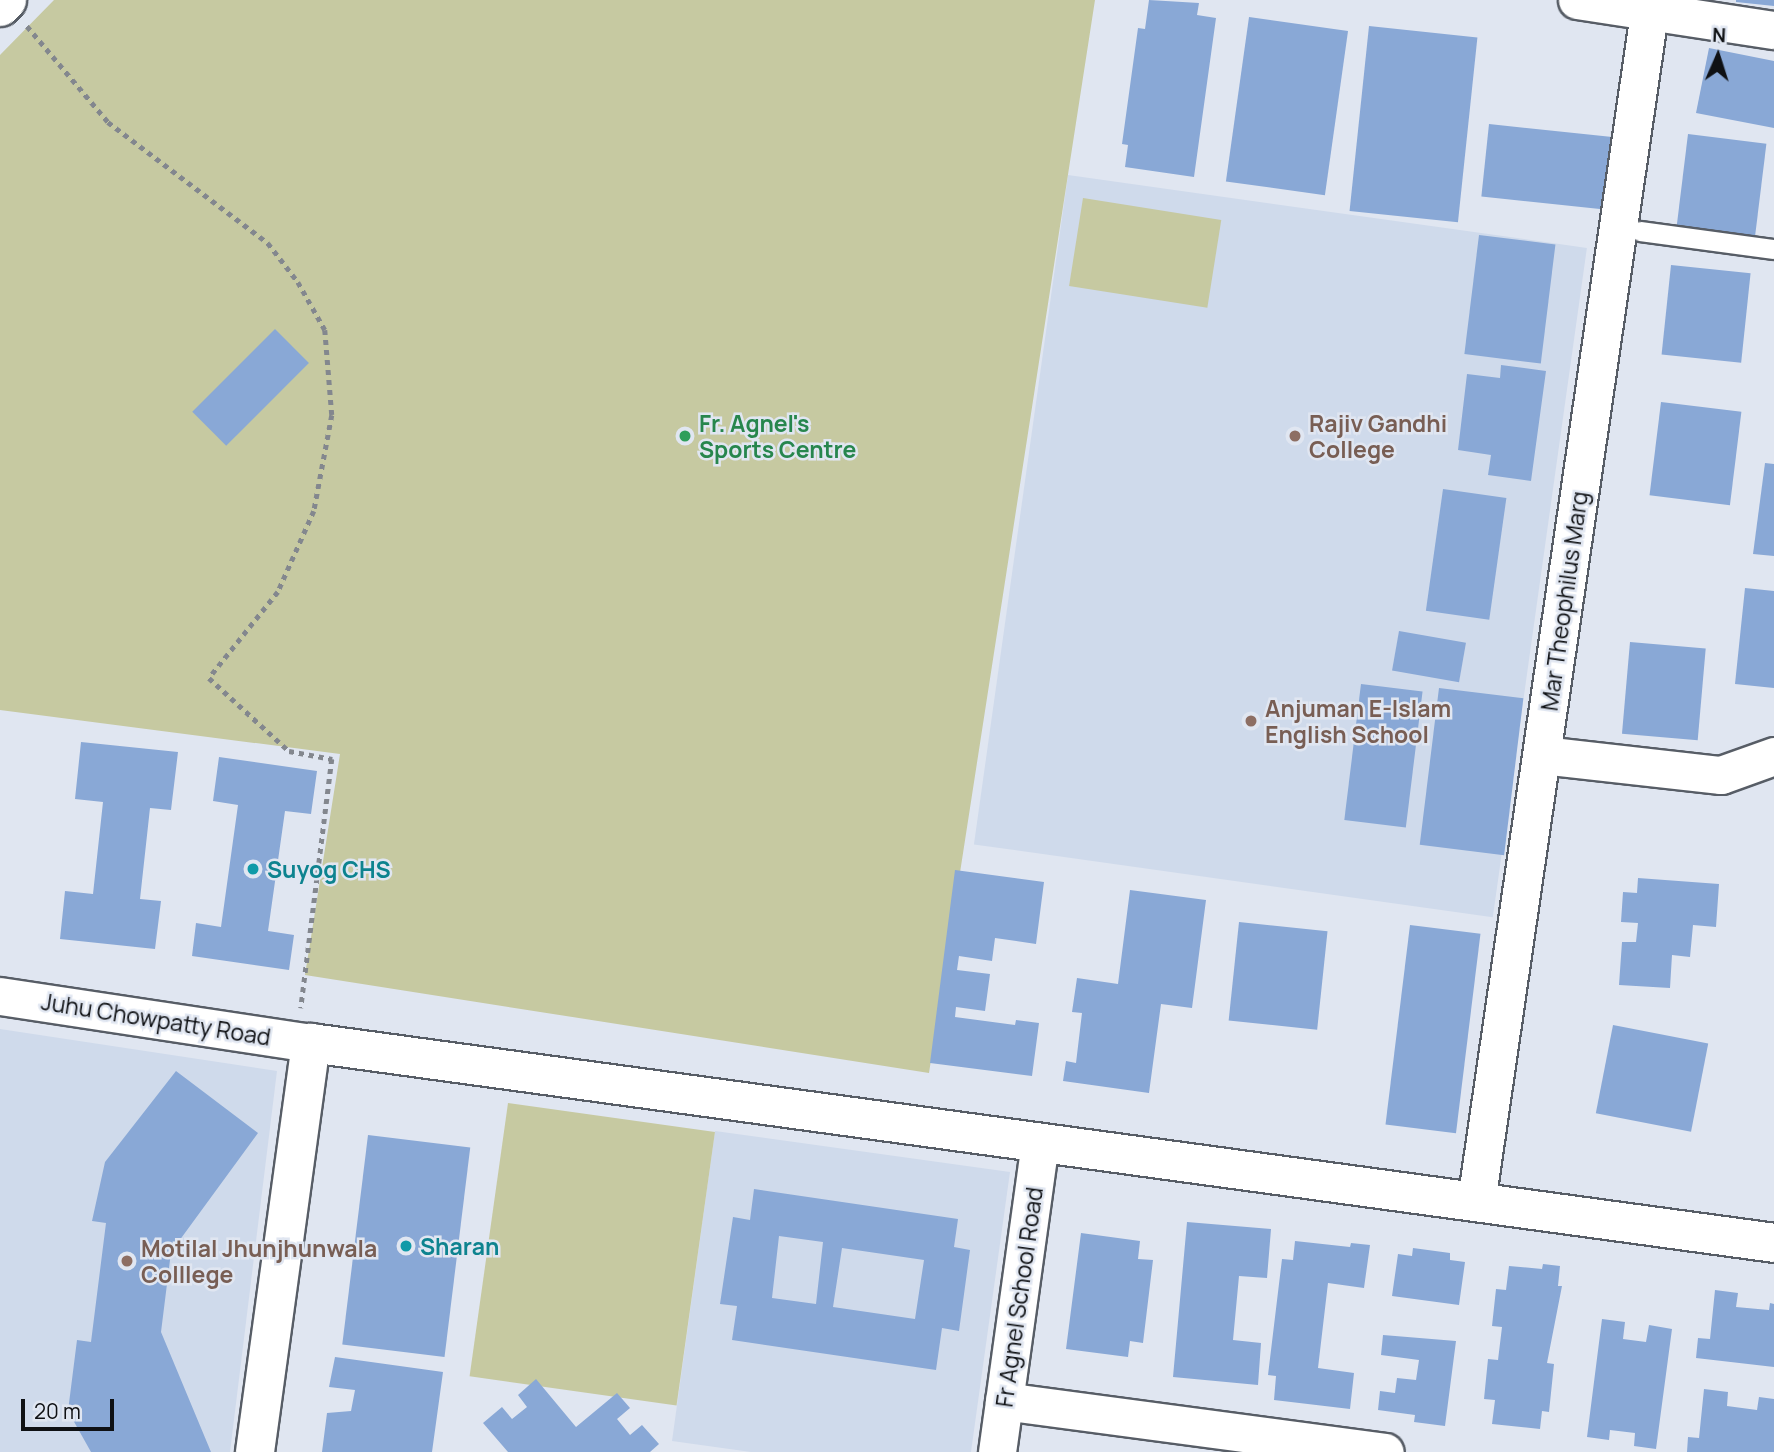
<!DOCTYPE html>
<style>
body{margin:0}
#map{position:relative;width:1774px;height:1452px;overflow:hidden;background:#e0e6f1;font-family:Manrope,sans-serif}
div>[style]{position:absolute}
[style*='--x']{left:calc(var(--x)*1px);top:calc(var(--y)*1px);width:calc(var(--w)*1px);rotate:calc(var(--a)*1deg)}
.built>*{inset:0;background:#cfdaeb;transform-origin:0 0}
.green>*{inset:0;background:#c6c9a1;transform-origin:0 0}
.building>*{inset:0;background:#89a8d6;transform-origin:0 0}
.path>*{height:4.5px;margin-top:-2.25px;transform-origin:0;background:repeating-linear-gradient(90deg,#83878e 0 5px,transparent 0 10px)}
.roads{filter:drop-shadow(2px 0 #575d66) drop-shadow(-2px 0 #575d66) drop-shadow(0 2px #575d66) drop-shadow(0 -2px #575d66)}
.lane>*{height:19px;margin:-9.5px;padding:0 9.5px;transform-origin:9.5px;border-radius:9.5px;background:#fff}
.street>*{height:37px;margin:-18.5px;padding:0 18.5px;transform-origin:18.5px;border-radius:18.5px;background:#fff}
.secondary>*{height:38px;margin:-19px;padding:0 19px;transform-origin:19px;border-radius:19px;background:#fff}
.dots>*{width:19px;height:19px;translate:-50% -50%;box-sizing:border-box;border:4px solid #e0e6f1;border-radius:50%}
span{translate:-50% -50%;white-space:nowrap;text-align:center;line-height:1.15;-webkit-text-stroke:5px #e0e6f1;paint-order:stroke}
.leisure-label{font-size:23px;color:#27864d;font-weight:700}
.left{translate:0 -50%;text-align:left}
.education-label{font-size:23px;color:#785e54;font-weight:700}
.street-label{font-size:23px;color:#0f1114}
.culture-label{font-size:23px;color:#0d838f;font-weight:700}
.north{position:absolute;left:1683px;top:21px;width:70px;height:70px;-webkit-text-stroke:5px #e0e6f1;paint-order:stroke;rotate:3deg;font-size:19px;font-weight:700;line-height:28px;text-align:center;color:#0f1114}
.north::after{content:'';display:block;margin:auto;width:24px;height:32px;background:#0f1114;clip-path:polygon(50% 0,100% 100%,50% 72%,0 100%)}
.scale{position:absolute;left:21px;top:1399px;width:93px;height:32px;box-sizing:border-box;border:4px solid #0f1114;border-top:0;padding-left:9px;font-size:21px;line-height:24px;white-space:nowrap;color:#0f1114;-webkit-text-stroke:5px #e0e6f1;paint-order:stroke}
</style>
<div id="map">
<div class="built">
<div style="left:1068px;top:175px;width:524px;height:676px;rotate:8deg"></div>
<div style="clip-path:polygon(0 1029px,277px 1071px,230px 1452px,0 1452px)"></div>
<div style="clip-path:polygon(715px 1131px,1010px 1172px,971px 1452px,751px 1452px,672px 1441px)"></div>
</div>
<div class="green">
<div style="clip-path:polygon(54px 0,1095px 0,929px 1073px,305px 975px,340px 754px,0 710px,0 55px)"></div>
<div style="left:1083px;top:198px;width:140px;height:89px;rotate:9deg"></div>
<div style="left:508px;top:1103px;width:209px;height:276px;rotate:8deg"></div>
</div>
<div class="building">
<div style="clip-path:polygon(1149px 0,1199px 3px,1197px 15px,1216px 18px,1194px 177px,1125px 167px,1128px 145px,1122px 144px,1138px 28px,1145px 29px)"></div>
<div style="clip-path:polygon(1736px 0,1774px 0,1774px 6px,1736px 2px)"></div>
<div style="left:1249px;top:17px;width:100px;height:166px;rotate:8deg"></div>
<div style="left:1369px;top:26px;width:109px;height:186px;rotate:6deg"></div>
<div style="clip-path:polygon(1709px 48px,1774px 61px,1774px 128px,1696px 113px)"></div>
<div style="left:1489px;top:124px;width:124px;height:73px;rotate:6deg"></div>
<div style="left:1688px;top:134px;width:79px;height:95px;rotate:7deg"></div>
<div style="left:1479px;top:235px;width:77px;height:120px;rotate:7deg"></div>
<div style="left:1671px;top:265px;width:80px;height:90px;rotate:6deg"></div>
<div style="left:275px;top:329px;width:48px;height:117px;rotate:45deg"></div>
<div style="clip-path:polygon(1501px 365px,1546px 371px,1531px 481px,1488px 475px,1491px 455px,1458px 450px,1467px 374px,1500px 378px)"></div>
<div style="left:1661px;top:402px;width:81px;height:94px;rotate:7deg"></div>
<div style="clip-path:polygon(1765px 463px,1774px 464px,1774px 556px,1753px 554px)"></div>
<div style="left:1443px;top:489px;width:64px;height:123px;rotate:8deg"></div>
<div style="clip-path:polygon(1745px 588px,1774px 591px,1774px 688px,1735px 684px)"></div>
<div style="left:1399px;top:631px;width:68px;height:40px;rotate:10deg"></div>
<div style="left:1630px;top:642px;width:76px;height:92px;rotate:5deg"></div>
<div style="left:1361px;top:684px;width:62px;height:137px;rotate:7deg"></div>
<div style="left:1439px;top:688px;width:85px;height:158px;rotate:7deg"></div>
<div style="clip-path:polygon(81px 742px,178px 752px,171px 810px,150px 808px,140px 899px,161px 901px,155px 949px,60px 939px,65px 891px,93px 894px,103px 802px,75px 799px)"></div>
<div style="clip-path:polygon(219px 757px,317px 771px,311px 814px,285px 811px,268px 931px,294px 935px,289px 970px,192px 956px,196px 923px,221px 927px,238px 805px,213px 801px)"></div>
<div style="clip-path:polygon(955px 870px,1044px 882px,1036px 944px,995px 938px,992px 961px,959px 956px,957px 970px,990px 974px,985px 1011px,956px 1007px,955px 1017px,1015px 1025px,1016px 1020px,1039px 1023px,1032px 1076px,930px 1063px)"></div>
<div style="clip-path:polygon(1638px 878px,1719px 884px,1716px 927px,1693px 925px,1690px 957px,1672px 955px,1670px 988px,1619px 985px,1622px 942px,1636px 942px,1638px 923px,1621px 922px,1623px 892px,1637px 893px)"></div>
<div style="clip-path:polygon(1130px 890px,1206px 900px,1192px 1008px,1161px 1004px,1149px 1093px,1063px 1081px,1066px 1061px,1076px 1063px,1082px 1013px,1072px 1012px,1077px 978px,1118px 984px)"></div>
<div style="left:1239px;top:922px;width:89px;height:99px;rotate:6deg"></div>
<div style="left:1410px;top:925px;width:71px;height:201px;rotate:7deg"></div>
<div style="left:1613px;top:1025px;width:97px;height:90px;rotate:11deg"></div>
<div style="clip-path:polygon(176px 1071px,258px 1133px,171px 1252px,161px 1332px,211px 1452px,91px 1452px,68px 1411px,77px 1340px,91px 1342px,106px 1223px,92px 1221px,105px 1162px)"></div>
<div style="left:368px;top:1135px;width:103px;height:211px;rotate:7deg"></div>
<div style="clip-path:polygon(evenodd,754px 1189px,958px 1219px,954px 1247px,970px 1250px,959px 1331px,942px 1328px,936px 1370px,732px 1340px,737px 1306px,720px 1304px,733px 1217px,750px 1220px,754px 1189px,779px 1236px,823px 1242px,816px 1304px,772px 1298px,779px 1236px,754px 1189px,842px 1248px,924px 1260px,915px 1319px,833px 1307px,842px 1248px)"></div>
<div style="clip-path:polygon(1187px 1222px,1271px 1229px,1267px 1278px,1239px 1276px,1233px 1340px,1261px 1343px,1258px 1385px,1173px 1377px)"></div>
<div style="clip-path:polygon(1081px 1233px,1140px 1241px,1138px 1259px,1153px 1260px,1143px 1343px,1130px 1341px,1128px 1357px,1066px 1349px)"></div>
<div style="clip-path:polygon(1295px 1241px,1350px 1247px,1351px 1243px,1370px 1245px,1364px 1288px,1328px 1283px,1318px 1368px,1354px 1373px,1350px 1409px,1274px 1400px,1276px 1376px,1268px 1375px,1282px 1259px,1293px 1260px)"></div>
<div style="clip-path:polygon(1413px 1248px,1450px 1253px,1450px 1260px,1465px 1262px,1459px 1305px,1392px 1296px,1398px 1254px,1412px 1256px)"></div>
<div style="clip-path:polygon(1543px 1264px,1560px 1266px,1558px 1286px,1562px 1286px,1547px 1363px,1554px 1364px,1549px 1412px,1542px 1411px,1540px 1429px,1492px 1424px,1495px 1400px,1484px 1399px,1488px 1359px,1498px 1360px,1502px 1327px,1492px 1326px,1496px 1289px,1506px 1290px,1509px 1266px,1542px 1269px)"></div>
<div style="clip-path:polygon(1715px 1290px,1738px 1293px,1736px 1307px,1769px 1310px,1770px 1303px,1774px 1304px,1774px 1367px,1696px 1358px,1698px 1338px,1710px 1339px)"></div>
<div style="clip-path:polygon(1602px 1319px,1625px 1322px,1623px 1339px,1646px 1342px,1649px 1325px,1672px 1329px,1656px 1449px,1634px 1446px,1635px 1433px,1610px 1430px,1609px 1440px,1587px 1437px)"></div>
<div style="clip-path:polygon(1383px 1335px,1456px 1341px,1445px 1426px,1414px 1422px,1415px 1415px,1378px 1410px,1380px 1391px,1395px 1393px,1397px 1378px,1416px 1380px,1419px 1360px,1381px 1355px)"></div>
<div style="clip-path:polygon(335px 1357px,443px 1372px,432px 1452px,322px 1452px,327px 1413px,351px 1411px,355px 1390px,329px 1387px)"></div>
<div style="clip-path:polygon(536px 1379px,576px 1427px,617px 1393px,630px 1408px,617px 1419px,630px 1435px,642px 1425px,659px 1444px,650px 1452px,508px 1452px,483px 1423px,502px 1407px,512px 1419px,527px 1407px,518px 1395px)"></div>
<div style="clip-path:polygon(1704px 1389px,1728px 1392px,1727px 1406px,1757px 1410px,1759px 1397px,1774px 1399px,1774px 1452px,1687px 1452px,1688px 1437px,1699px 1438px)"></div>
</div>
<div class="path">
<div style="--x:27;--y:26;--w:126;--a:49.8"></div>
<div style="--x:108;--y:122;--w:201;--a:37.1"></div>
<div style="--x:268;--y:243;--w:49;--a:52.4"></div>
<div style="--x:298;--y:282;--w:55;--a:60.6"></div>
<div style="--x:325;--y:330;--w:85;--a:85.3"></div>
<div style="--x:332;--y:415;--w:98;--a:100.6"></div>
<div style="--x:314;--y:511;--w:89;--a:114"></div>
<div style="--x:278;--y:592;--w:110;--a:128.7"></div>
<div style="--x:209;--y:678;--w:108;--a:42.4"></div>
<div style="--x:289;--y:751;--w:44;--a:10.5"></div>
<div style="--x:332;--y:759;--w:251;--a:97.1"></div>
</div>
<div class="roads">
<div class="lane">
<div style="--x:1640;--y:231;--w:135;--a:7.7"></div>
</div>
<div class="street">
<div style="--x:1577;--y:0;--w:199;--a:8.7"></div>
<div style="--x:0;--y:7;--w:10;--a:-45"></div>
<div style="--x:1542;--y:755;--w:180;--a:6.4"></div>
<div style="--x:1721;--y:775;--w:56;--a:-19.7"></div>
<div style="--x:0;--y:996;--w:315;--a:8.6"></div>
<div style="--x:1476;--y:1202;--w:1215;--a:-81.72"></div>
<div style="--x:1004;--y:1401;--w:384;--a:7.6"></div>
<div style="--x:997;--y:1452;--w:313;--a:-82.1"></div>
</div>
<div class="secondary">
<div style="--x:255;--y:1452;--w:413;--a:-82.2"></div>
<div style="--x:311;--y:1043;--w:1477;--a:7.78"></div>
</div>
</div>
<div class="dots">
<div style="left:685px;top:436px;background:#2e9e5b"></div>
<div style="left:1295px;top:436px;background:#8d6e63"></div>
<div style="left:1251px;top:721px;background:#8d6e63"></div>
<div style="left:253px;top:869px;background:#0f9aa8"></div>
<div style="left:406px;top:1246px;background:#0f9aa8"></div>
<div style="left:127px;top:1261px;background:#8d6e63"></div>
</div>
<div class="leisure-label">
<span class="left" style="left:699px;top:436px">Fr. Agnel's<br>Sports Centre</span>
</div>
<div class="education-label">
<span class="left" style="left:1309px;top:436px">Rajiv Gandhi<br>College</span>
<span class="left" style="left:1265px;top:721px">Anjuman E-Islam<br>English School</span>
<span class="left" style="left:141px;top:1261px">Motilal Jhunjhunwala<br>Colllege</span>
</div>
<div class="street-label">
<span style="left:1564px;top:601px;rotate:-82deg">Mar Theophilus Marg</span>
<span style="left:156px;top:1019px;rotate:9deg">Juhu Chowpatty Road</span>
<span style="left:1019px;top:1297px;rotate:-82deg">Fr Agnel School Road</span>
</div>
<div class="culture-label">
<span class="left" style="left:267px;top:869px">Suyog CHS</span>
<span class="left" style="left:420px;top:1246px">Sharan</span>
</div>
<div class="north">N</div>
<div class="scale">20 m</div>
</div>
